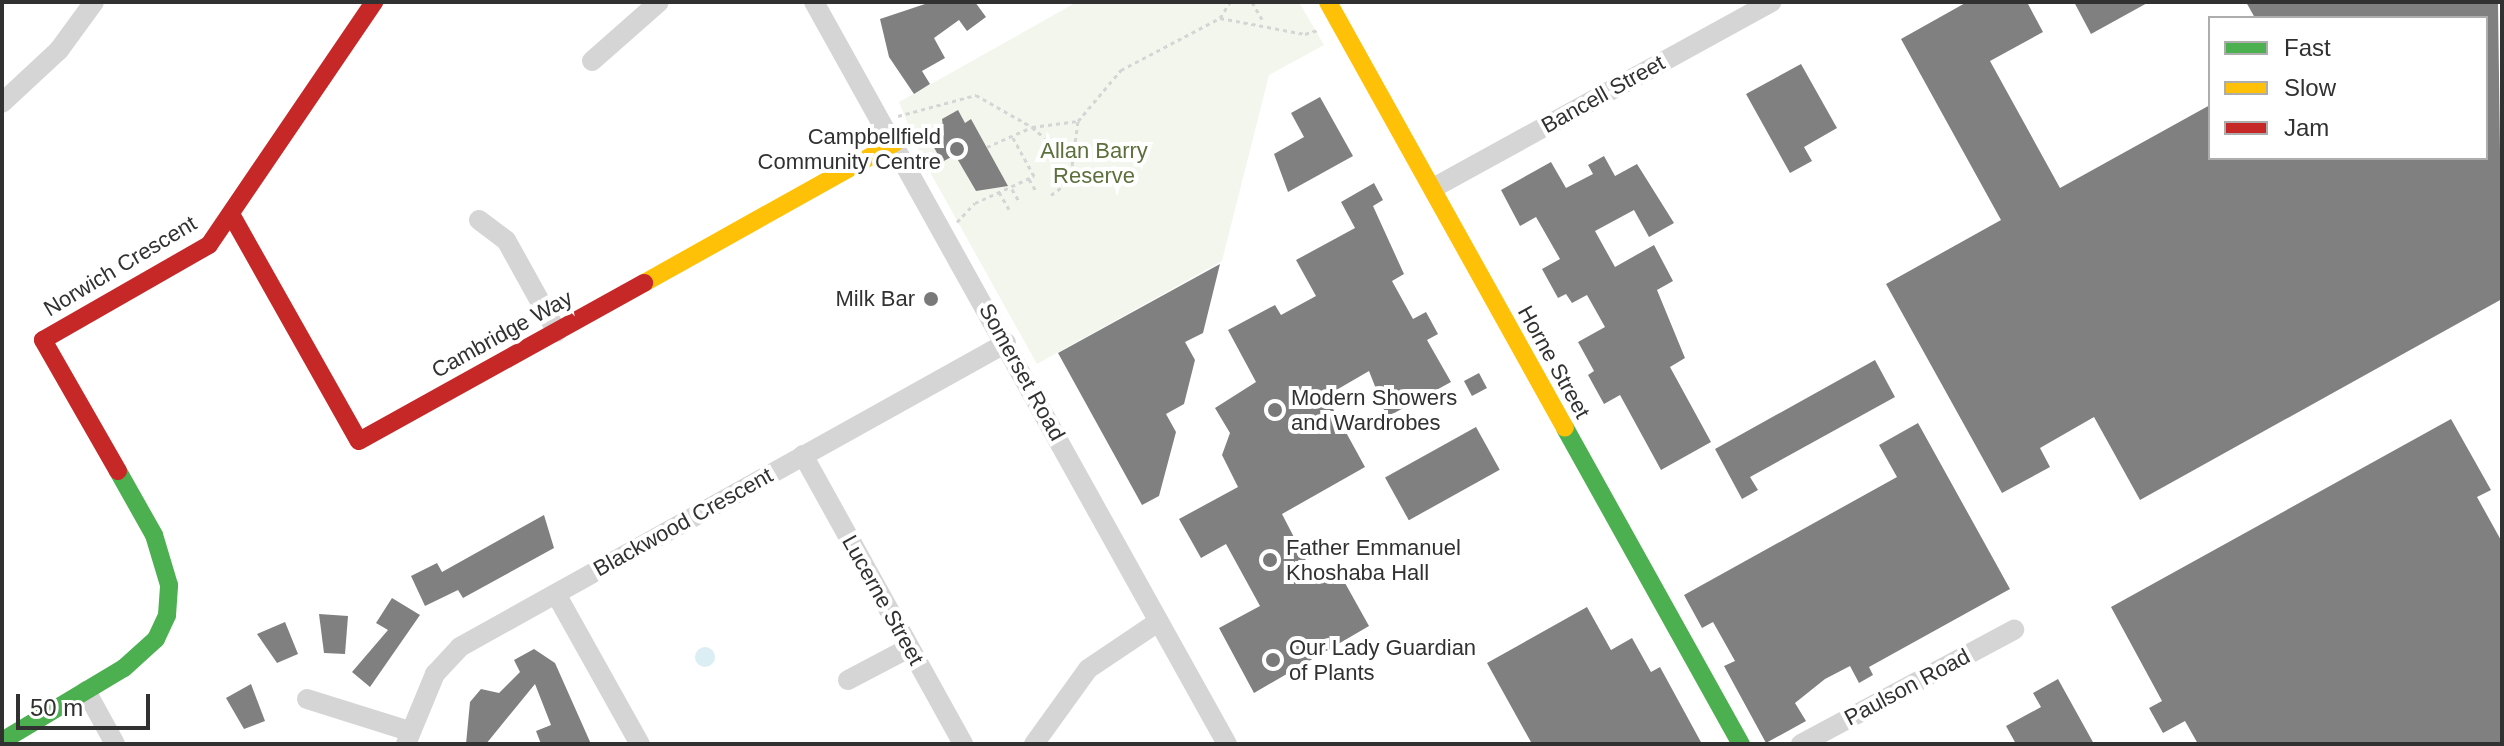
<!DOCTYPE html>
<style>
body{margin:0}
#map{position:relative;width:2504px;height:746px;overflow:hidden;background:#fff;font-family:Arial,sans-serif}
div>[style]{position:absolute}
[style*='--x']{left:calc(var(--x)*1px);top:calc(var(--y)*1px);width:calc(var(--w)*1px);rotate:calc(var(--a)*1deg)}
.green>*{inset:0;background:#f3f6ed}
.water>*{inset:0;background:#daeef3}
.round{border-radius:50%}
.building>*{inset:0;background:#808080;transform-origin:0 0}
.path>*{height:3px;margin-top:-1.5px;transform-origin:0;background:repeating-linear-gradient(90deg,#d5d5d5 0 4px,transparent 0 8px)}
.street>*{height:20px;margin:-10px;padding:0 10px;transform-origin:10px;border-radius:10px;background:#d5d5d5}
.fast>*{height:18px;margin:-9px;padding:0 9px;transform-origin:9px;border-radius:9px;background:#4caf50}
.slow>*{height:18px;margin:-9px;padding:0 9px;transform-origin:9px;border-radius:9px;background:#ffc107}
.jam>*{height:18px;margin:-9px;padding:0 9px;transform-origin:9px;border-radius:9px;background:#c62828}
.dots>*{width:22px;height:22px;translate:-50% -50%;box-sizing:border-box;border:4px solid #fff;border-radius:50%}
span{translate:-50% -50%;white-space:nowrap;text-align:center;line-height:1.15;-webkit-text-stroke:8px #fff;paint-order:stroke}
.street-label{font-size:22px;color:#313131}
.poi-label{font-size:22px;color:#313131}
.right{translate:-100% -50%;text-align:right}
.left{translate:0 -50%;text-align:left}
.park-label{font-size:22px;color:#5d6f3c}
.frame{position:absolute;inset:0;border:4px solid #313131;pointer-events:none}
.legend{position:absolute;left:2208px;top:16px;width:280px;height:144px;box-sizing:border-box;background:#fff;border:2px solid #adadad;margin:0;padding:10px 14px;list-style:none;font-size:24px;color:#313131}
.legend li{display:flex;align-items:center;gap:16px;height:40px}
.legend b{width:40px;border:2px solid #adadad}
.scale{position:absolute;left:16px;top:694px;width:134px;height:36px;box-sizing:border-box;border:4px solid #313131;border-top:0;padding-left:10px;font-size:24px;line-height:28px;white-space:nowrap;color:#313131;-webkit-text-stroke:6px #fff;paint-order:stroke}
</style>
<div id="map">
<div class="green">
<div style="clip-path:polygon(1077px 2px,1299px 2px,1324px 45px,1269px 75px,1222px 261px,1037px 364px,921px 156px,899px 102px)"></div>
</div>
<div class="water">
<div class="round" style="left:695px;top:647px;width:20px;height:20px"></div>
</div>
<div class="building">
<div style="clip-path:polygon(931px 2px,975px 2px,986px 17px,967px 31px,959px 20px,934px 38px,945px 58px,922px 71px,930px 84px,914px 94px,889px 57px,880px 19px)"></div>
<div style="clip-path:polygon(1967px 2px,2027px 2px,2043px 32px,1990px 61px,2060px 188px,2210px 105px,2210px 158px,2486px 158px,2486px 18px,2255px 18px,2246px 2px,2498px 2px,2502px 299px,2140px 500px,2094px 417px,2040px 448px,2050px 467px,2002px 493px,1886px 284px,2001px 220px,1901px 39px)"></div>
<div style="clip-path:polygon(2074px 2px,2149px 2px,2091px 34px)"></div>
<div style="clip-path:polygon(1801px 64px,1837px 128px,1804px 147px,1812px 161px,1790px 173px,1746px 94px)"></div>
<div style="clip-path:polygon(1320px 97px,1353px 156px,1288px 192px,1274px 154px,1304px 137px,1291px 113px)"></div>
<div style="clip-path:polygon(958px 110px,965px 123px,971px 119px,1008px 186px,976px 191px,955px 155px,942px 162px,931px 142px,944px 135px,942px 119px)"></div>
<div style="clip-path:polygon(1604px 156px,1615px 176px,1637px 164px,1674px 223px,1649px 237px,1634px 210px,1595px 231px,1615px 267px,1654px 245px,1673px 281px,1657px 290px,1685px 358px,1670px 367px,1711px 442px,1661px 470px,1620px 395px,1604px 404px,1588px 375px,1594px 371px,1578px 342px,1605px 327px,1587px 295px,1572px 303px,1566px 294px,1558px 298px,1542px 269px,1560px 259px,1536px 217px,1520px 226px,1501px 190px,1551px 162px,1566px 188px,1593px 174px,1588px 165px)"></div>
<div style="clip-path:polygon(1374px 183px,1383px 200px,1373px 206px,1404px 274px,1392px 281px,1413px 319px,1426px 312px,1438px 334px,1427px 340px,1451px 382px,1387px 417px,1369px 371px,1326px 396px,1365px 467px,1282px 514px,1314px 576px,1335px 565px,1369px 626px,1254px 693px,1219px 628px,1260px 606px,1226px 544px,1201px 558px,1179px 519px,1238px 487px,1222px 455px,1230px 433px,1215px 408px,1256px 382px,1228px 330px,1275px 305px,1281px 315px,1316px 296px,1296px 260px,1355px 228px,1341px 202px)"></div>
<div style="clip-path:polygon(1220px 264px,1203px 333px,1185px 342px,1195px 360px,1184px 404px,1166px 414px,1176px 432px,1159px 496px,1142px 505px,1058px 353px)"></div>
<div style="clip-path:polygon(1875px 360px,1895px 397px,1750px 477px,1758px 490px,1742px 499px,1715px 449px)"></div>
<div style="left:1479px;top:373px;width:17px;height:17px;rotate:62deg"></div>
<div style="clip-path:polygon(2451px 419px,2491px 490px,2477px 497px,2502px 542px,2502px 744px,2198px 744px,2185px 721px,2163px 733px,2149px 708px,2162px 701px,2111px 607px)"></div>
<div style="clip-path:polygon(1918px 423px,2010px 589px,1869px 667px,1873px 675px,1859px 683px,1850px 666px,1825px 679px,1795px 703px,1806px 721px,1766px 743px,1724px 666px,1735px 661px,1713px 622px,1702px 628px,1684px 595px,1897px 477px,1879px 445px)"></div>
<div style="left:1476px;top:427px;width:49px;height:104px;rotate:61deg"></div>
<div style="clip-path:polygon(544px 515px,554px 548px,463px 598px,458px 590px,425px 606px,411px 576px,437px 563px,442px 572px)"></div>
<div style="clip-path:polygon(392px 598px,420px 615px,370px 687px,352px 672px,388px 630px,376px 623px)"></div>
<div style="clip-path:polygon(1587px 607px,1611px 650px,1632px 638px,1651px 672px,1660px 667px,1702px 744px,1532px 744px,1487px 663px)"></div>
<div style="clip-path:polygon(319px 614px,348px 616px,345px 654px,324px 653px)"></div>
<div style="clip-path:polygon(285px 622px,298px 654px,277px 663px,257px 634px)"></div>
<div style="clip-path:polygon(534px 649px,555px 663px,591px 744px,541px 744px,536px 731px,551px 725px,535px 684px,486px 744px,466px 744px,470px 702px,481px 689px,499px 693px,520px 672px,514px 660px)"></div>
<div style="clip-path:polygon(2058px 679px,2094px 744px,2016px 744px,2006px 726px,2041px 707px,2033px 693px)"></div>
<div style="clip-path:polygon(251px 684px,265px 721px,244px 729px,226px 698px)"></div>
</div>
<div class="path">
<div style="--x:1252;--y:2;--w:20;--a:60"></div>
<div style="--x:1220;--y:18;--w:19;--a:-58"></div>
<div style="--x:898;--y:116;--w:81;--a:-15.1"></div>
<div style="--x:976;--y:95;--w:64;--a:29.7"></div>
<div style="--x:1032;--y:127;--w:46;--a:-7.4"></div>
<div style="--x:987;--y:147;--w:49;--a:-24"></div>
<div style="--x:1032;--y:127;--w:55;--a:40.6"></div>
<div style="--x:1029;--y:179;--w:16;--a:60"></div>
<div style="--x:1012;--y:189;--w:16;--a:60"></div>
<div style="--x:999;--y:192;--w:20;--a:60"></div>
<div style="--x:1051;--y:195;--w:24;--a:-36"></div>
<div style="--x:1070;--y:181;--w:61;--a:-82.4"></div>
<div style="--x:1078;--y:121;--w:67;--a:-49.9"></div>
<div style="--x:1121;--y:70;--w:112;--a:-27.7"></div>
<div style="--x:1220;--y:18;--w:86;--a:10.7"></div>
<div style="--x:1305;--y:34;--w:14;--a:-17"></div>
<div style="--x:957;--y:222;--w:26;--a:-47"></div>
<div style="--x:975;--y:203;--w:65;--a:-24.6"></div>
<div style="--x:1034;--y:176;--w:46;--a:-118.8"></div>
</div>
<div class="street">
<div style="--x:814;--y:2;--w:849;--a:60.9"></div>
<div style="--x:592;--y:61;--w:89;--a:-41.4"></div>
<div style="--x:2;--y:103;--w:78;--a:-42.9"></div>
<div style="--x:59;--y:50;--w:59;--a:-53.9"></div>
<div style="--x:1435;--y:187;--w:384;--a:-28.8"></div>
<div style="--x:479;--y:220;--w:34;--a:37"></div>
<div style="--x:506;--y:240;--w:105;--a:61"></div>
<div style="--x:803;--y:455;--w:330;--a:61"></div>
<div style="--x:556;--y:594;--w:172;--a:60.8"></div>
<div style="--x:848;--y:680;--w:69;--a:-27.7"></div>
<div style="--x:86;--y:691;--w:60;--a:61.3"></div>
<div style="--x:307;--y:699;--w:104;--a:17.4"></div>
<div style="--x:406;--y:744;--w:76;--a:-67.5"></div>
<div style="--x:435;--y:674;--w:37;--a:-47"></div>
<div style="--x:460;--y:647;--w:625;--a:-29.11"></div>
<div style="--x:1034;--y:744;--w:92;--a:-54.2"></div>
<div style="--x:1088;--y:669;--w:84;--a:-33.9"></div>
<div style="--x:1801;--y:744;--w:242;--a:-28.2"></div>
</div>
<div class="fast">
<div style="--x:1565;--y:428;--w:362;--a:60.9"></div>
<div style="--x:2;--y:741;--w:142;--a:-30.9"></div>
<div style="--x:124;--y:668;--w:43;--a:-42.2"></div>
<div style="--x:156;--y:639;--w:26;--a:-65"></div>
<div style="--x:167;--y:615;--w:30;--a:-86"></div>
<div style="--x:169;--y:585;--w:52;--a:-106.7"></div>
<div style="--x:154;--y:535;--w:73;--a:-119.4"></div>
</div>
<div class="slow">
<div style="--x:1328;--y:2;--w:487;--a:60.9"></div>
<div style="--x:644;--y:283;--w:287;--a:-29.2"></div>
</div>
<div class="jam">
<div style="--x:232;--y:216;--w:258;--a:60.6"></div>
<div style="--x:359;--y:441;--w:326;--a:-29"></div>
<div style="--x:118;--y:471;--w:151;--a:-119.8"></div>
<div style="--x:43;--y:340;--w:191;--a:-29.8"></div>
<div style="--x:209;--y:245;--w:294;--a:-55.8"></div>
</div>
<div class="dots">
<div style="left:957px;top:149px;background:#797979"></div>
<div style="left:931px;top:299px;background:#797979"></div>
<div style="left:1275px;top:410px;background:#797979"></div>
<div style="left:1270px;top:560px;background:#797979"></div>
<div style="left:1273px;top:660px;background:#797979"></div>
</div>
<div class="street-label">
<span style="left:1603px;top:94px;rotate:-29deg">Bancell Street</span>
<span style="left:120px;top:266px;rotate:-31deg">Norwich Crescent</span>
<span style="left:502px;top:334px;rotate:-29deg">Cambridge Way</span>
<span style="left:1554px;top:362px;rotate:61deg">Horne Street</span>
<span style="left:1022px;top:372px;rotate:61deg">Somerset Road</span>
<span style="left:683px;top:522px;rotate:-29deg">Blackwood Crescent</span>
<span style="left:883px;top:600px;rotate:61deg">Lucerne Street</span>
<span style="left:1907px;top:687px;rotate:-28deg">Paulson Road</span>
</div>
<div class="poi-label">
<span class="right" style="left:941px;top:149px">Campbellfield<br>Community Centre</span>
<span class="right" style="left:915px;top:299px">Milk Bar</span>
<span class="left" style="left:1291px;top:410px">Modern Showers<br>and Wardrobes</span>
<span class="left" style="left:1286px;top:560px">Father Emmanuel<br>Khoshaba Hall</span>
<span class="left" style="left:1289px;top:660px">Our Lady Guardian<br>of Plants</span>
</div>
<div class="park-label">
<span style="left:1094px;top:163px">Allan Barry<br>Reserve</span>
</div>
<div class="frame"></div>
<ul class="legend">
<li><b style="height:10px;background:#4caf50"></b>Fast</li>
<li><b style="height:10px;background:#ffc107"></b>Slow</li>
<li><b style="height:10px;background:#c62828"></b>Jam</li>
</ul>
<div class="scale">50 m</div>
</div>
